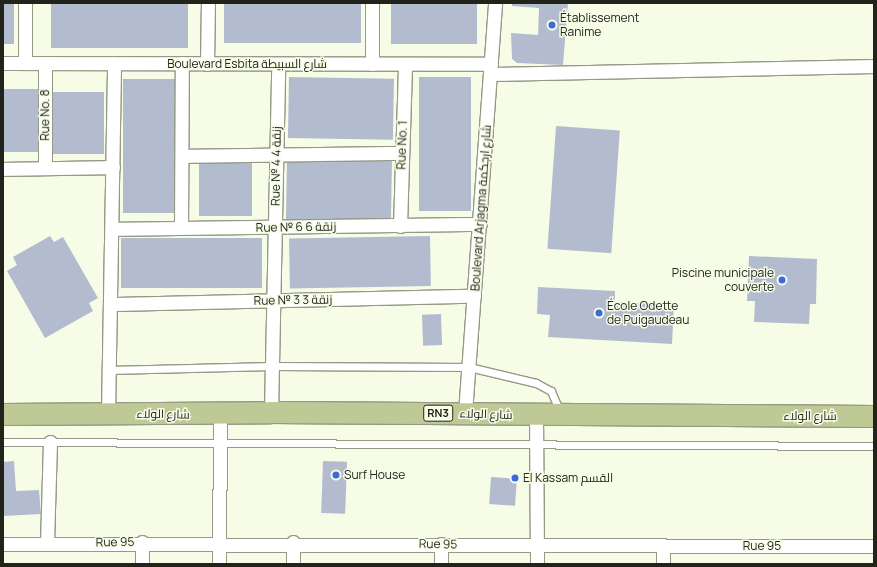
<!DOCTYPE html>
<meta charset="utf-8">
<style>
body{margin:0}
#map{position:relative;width:877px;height:567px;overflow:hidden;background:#f7fce7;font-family:Manrope,Cairo,sans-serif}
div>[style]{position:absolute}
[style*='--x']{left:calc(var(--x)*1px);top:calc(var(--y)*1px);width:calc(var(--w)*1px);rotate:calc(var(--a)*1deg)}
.building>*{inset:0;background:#b3bccf;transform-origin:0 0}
.roads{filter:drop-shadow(1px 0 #959986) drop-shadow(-1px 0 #959986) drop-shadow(0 1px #959986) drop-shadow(0 -1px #959986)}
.service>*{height:7px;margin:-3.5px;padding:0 3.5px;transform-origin:3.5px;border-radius:3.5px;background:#fff}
.minor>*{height:13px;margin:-6.5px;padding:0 6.5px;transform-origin:6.5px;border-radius:6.5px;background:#fff}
.primary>*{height:21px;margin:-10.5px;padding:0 10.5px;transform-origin:10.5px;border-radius:10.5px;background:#bfc996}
.dots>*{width:11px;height:11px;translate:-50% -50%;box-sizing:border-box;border:2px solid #f7fce7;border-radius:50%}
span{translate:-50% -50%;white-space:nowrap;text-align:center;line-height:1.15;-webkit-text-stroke:3px #f7fce7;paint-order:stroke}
.shield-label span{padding:1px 3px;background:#f7fce7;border:1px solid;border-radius:3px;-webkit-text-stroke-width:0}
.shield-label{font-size:11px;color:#22241c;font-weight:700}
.poi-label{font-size:12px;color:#22241c}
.left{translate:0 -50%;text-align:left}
.right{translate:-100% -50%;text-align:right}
.street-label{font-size:12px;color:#22241c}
.frame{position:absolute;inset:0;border:4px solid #22241c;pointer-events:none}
</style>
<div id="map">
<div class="building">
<div style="left:3px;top:3px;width:11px;height:41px"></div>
<div style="left:51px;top:3px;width:137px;height:45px"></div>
<div style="left:224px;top:3px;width:137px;height:40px"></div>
<div style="left:391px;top:3px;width:86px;height:41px"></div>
<div style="clip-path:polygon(512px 3px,568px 3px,563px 65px,517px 63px,512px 59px,511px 33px,538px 35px,539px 8px,512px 6px)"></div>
<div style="left:289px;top:77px;width:105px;height:61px;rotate:1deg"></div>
<div style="left:471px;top:77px;width:134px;height:52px;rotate:90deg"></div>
<div style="left:175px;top:79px;width:134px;height:52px;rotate:90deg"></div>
<div style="left:3px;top:89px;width:35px;height:63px"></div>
<div style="left:51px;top:92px;width:53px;height:62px"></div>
<div style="left:556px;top:126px;width:64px;height:123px;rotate:4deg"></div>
<div style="left:287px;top:159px;width:105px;height:61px;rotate:1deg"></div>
<div style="left:199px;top:161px;width:53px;height:55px"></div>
<div style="clip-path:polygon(50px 236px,54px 242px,63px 237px,98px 298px,89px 303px,93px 311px,45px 338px,7px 271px,17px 265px,13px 257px)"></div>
<div style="left:430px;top:236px;width:50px;height:141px;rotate:89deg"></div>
<div style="left:121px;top:238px;width:141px;height:50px"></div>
<div style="clip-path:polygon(749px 256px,817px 259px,816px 304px,810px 304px,809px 324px,754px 322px,755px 301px,747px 301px)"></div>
<div style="clip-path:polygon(538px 287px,615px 291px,615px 302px,674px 305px,672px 344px,548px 337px,550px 315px,537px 314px)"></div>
<div style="left:441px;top:314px;width:31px;height:19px;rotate:88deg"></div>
<div style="clip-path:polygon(14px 461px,16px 491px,39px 490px,41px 514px,3px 516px,3px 462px)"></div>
<div style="left:323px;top:461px;width:24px;height:52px;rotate:2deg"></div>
<div style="left:491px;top:477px;width:26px;height:27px;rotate:4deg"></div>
</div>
<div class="roads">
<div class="service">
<div style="--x:109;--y:370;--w:163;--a:-1.4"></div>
<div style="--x:272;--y:366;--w:197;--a:0.3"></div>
<div style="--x:469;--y:367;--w:69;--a:13.4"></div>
<div style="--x:536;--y:383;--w:17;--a:28"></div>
<div style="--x:551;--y:391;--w:23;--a:67"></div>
<div style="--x:3;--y:442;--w:871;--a:0.26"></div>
</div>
<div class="minor">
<div style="--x:25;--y:3;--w:60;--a:90"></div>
<div style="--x:3;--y:63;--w:488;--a:0.1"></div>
<div style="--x:207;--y:64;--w:61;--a:-89.1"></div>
<div style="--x:372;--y:64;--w:61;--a:-90"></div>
<div style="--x:490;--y:74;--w:384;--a:-1.2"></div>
<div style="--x:182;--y:156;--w:220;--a:-0.8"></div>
<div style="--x:45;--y:168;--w:105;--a:-90"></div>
<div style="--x:3;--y:169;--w:110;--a:-1"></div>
<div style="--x:400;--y:226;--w:162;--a:-88.2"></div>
<div style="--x:181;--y:228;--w:165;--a:-89.7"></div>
<div style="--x:112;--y:229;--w:368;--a:-0.8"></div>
<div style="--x:111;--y:304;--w:363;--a:-1.3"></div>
<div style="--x:271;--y:412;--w:348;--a:-88.8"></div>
<div style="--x:108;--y:413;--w:350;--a:-89"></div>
<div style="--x:465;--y:413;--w:411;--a:-85.8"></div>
<div style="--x:536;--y:415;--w:149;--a:89.6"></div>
<div style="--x:142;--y:542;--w:22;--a:90"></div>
<div style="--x:47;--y:543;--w:101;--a:-88.3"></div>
<div style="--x:3;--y:544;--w:871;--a:0.13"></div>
<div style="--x:441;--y:544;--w:20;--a:90"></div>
<div style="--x:663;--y:546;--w:18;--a:90"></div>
<div style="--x:219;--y:564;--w:150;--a:-89.6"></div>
<div style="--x:293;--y:564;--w:22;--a:-90"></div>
</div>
<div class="primary">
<div style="--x:3;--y:414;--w:268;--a:-0.4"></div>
<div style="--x:271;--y:412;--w:603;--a:0.38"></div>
</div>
</div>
<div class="dots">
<div style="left:552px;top:25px;background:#3c6adb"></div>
<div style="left:782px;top:280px;background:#3c6adb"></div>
<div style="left:599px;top:313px;background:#3c6adb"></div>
<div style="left:336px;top:475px;background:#3c6adb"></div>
<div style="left:515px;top:478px;background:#3c6adb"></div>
</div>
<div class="shield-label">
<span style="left:438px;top:413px">RN3</span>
</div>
<div class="poi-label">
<span class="left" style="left:560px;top:25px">Établissement<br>Ranime</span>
<span class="right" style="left:774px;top:280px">Piscine municipale<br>couverte</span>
<span class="left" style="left:607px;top:313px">École Odette<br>de Puigaudeau</span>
<span class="left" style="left:344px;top:475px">Surf House</span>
<span class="left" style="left:523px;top:478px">El Kassam القسم</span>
</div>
<div class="street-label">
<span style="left:247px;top:64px">Boulevard Esbita شارع السبيطة</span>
<span style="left:45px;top:115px;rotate:-90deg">Rue No. 8</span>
<span style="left:402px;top:145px;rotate:-88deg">Rue No. 1</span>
<span style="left:276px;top:166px;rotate:-89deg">Rue № 4 زنقة 4</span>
<span style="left:481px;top:208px;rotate:-86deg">Boulevard Arjagma شارع ارجكمة</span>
<span style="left:296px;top:227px;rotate:-1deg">Rue № 6 زنقة 6</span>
<span style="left:293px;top:300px;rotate:-1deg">Rue № 3 زنقة 3</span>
<span style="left:163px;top:414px;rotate:1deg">شارع الولاء</span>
<span style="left:486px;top:414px;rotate:2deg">شارع الولاء</span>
<span style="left:810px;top:416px">شارع الولاء</span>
<span style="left:115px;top:542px;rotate:-1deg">Rue 95</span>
<span style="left:438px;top:544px;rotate:1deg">Rue 95</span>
<span style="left:762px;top:546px">Rue 95</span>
</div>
<div class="frame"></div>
</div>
